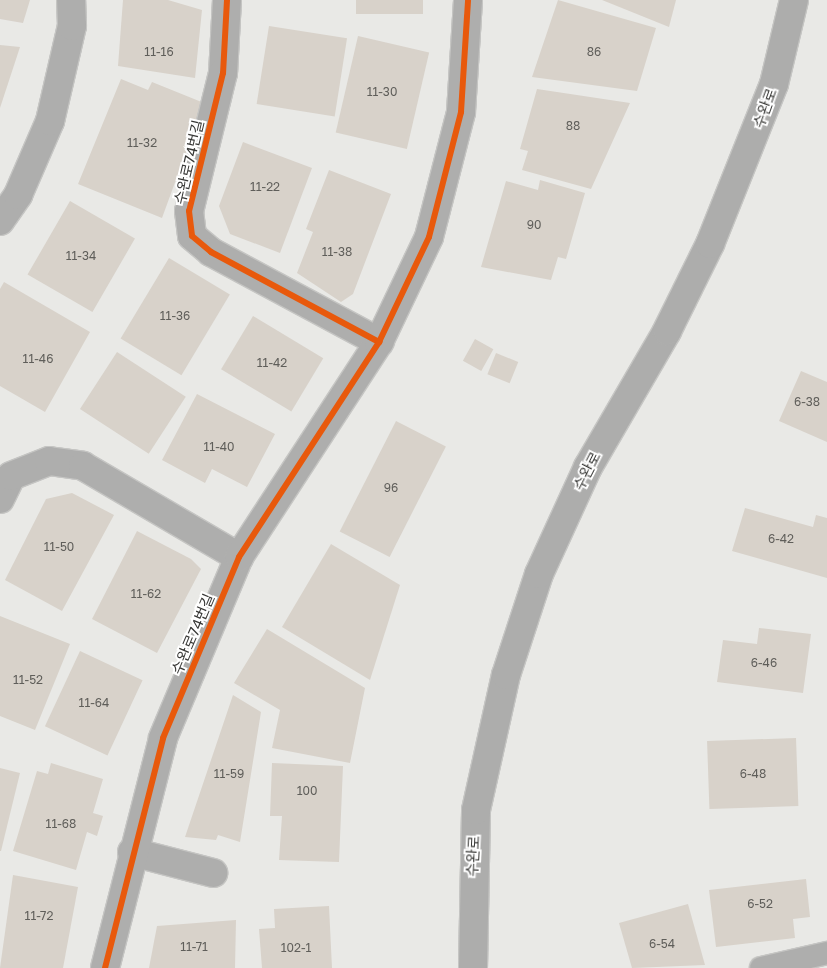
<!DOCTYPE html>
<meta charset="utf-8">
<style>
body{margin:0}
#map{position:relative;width:827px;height:968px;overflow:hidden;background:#e9e9e6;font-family:"Golos Text","Noto Sans KR",sans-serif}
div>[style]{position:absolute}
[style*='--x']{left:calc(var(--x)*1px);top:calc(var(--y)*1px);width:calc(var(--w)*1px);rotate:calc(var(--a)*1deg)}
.building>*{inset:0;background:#d8d2ca;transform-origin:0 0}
.roads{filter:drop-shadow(1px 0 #c5c5c3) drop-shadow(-1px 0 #c5c5c3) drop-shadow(0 1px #c5c5c3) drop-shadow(0 -1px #c5c5c3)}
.service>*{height:22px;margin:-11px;padding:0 11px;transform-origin:11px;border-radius:11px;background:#aeaead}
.minor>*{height:28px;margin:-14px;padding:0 14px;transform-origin:14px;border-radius:14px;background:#aeaead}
.secondary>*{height:28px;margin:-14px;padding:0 14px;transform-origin:14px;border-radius:14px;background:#adadac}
.cycleway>*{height:6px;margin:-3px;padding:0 3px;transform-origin:3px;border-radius:3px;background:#e8590c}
span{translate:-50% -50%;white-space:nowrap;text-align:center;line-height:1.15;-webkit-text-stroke:4px #fff;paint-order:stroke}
.number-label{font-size:12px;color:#5f5e5a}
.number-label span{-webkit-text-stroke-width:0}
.street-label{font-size:15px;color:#373735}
</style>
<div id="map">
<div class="building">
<div style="clip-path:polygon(0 0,30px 0,23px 23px,0 19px)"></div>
<div style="clip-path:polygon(123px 0,168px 0,202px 10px,195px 78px,118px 66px)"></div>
<div style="left:356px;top:0;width:67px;height:14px"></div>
<div style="clip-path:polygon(558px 0,656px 28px,637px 91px,532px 77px)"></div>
<div style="clip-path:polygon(602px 0,676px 0,669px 27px)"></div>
<div style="left:269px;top:26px;width:79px;height:79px;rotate:9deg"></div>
<div style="left:358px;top:36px;width:73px;height:99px;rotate:13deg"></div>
<div style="clip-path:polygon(0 45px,20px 47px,0 108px)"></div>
<div style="clip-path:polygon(121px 79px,148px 90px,152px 82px,204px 103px,162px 218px,78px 184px)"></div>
<div style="clip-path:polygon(537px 89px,630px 103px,591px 189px,522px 170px,528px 151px,520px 149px)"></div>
<div style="clip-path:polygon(243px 142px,312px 168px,280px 253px,230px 234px,219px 206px)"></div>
<div style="clip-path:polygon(329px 170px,391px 194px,353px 294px,341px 302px,297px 273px,313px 232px,306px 229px)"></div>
<div style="clip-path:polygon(540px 180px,585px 193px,566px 259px,558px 257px,551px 280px,481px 267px,506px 181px,538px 190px)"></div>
<div style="left:70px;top:201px;width:75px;height:85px;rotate:30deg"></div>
<div style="left:169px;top:258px;width:71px;height:94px;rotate:31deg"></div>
<div style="clip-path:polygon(4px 282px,90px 332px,45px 412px,0 386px,0 289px)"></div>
<div style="left:253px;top:316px;width:82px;height:62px;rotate:31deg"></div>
<div style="left:475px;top:339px;width:21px;height:25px;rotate:29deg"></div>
<div style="left:117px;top:352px;width:82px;height:68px;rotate:33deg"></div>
<div style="left:496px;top:353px;width:24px;height:23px;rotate:22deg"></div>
<div style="clip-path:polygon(801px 371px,827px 382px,827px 442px,779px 421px)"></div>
<div style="clip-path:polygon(197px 394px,275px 434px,247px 487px,212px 469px,205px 483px,162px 460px)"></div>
<div style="left:396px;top:421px;width:56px;height:124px;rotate:27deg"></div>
<div style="clip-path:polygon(72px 493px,114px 515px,62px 611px,5px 580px,46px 499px)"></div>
<div style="clip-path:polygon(745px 508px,813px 527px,816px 515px,827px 518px,827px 578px,732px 551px)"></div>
<div style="clip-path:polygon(137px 531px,191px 559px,201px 569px,157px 653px,92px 619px)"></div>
<div style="clip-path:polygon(331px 544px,400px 585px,370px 680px,282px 627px)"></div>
<div style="clip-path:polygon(0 616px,70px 644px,35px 730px,0 716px)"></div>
<div style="clip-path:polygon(759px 628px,811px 634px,803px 693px,717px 682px,723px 640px,757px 644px)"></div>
<div style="clip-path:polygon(267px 629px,365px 688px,350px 763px,272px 748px,280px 710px,234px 683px)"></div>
<div style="left:80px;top:651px;width:69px;height:83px;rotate:25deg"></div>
<div style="clip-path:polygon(233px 695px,261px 712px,240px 842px,218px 835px,216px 840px,185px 837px)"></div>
<div style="left:796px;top:738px;width:68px;height:89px;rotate:88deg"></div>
<div style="clip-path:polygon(51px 763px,103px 779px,93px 813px,103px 816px,97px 836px,87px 832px,76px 870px,13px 851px,37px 771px,48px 774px)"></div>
<div style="clip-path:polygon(272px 763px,343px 766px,339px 862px,279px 860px,282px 816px,270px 816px)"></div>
<div style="clip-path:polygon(0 768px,20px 773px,1px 851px,0 851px)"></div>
<div style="clip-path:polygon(13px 875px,78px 887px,63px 968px,0 968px)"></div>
<div style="clip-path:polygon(806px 879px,810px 917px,793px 919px,795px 938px,716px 947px,709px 890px)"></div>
<div style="clip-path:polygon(688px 904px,705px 965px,632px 968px,619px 923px)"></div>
<div style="clip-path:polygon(329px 906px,332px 968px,262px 968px,259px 929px,275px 928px,274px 909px)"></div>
<div style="clip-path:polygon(236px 920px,235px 968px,149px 968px,157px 926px)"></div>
</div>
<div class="roads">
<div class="service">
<div style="--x:761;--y:968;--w:68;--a:-12.8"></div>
</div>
<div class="minor">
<div style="--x:227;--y:0;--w:73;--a:93.1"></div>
<div style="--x:223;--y:73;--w:142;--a:103.8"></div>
<div style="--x:189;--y:211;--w:25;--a:83"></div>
<div style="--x:192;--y:236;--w:25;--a:40"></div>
<div style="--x:211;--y:252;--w:191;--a:28.2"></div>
<div style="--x:0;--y:221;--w:32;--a:-55"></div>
<div style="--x:18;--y:195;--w:81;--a:-66.6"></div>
<div style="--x:50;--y:121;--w:98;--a:-77"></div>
<div style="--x:72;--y:26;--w:26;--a:-92"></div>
<div style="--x:0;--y:499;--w:25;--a:-64"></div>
<div style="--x:11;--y:476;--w:41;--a:-21.5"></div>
<div style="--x:49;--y:461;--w:34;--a:8"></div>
<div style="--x:83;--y:466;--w:181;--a:30.3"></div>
<div style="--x:132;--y:852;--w:84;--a:14.5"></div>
<div style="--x:105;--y:968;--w:237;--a:-75.8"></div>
<div style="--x:163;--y:738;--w:196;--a:-67.2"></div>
<div style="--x:239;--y:557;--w:257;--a:-56.9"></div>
<div style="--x:379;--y:342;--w:116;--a:-64.5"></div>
<div style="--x:429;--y:237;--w:129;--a:-75.6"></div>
<div style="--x:461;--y:112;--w:112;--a:-86.4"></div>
</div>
<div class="secondary">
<div style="--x:473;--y:968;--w:158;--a:-88.9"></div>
<div style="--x:476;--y:810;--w:138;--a:-77.5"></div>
<div style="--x:506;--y:675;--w:106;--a:-71.9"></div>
<div style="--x:539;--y:574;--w:118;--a:-65.4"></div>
<div style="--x:588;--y:467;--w:157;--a:-59.8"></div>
<div style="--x:667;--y:331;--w:97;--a:-63.7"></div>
<div style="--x:710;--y:244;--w:172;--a:-68.2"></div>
<div style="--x:774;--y:84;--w:86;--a:-76.6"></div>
</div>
</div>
<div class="cycleway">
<div style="--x:227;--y:0;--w:73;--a:93.1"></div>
<div style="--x:223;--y:73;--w:142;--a:103.8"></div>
<div style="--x:189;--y:211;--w:25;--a:83"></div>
<div style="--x:192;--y:236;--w:25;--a:40"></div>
<div style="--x:211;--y:252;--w:191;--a:28.2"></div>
<div style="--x:105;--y:968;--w:237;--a:-75.8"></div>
<div style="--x:163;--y:738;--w:196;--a:-67.2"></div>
<div style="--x:239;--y:557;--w:257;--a:-56.9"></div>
<div style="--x:379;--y:342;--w:116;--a:-64.5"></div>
<div style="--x:429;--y:237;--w:129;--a:-75.6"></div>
<div style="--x:461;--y:112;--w:112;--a:-86.4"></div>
</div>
<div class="number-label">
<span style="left:159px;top:52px">11-16</span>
<span style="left:594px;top:52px">86</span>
<span style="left:382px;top:92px">11-30</span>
<span style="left:573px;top:126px">88</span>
<span style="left:142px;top:143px">11-32</span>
<span style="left:265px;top:187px">11-22</span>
<span style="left:534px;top:225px">90</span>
<span style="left:337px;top:252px">11-38</span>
<span style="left:81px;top:256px">11-34</span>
<span style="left:175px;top:316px">11-36</span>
<span style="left:38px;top:359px">11-46</span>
<span style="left:272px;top:363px">11-42</span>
<span style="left:807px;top:402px">6-38</span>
<span style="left:219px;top:447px">11-40</span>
<span style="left:391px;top:488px">96</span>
<span style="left:781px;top:539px">6-42</span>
<span style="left:59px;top:547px">11-50</span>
<span style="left:146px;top:594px">11-62</span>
<span style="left:764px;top:663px">6-46</span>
<span style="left:28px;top:680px">11-52</span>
<span style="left:94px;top:703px">11-64</span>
<span style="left:229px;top:774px">11-59</span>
<span style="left:753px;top:774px">6-48</span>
<span style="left:307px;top:791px">100</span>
<span style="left:61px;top:824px">11-68</span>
<span style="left:760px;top:904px">6-52</span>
<span style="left:39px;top:916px">11-72</span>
<span style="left:662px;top:944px">6-54</span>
<span style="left:194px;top:947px">11-71</span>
<span style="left:296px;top:948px">102-1</span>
</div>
<div class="street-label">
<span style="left:765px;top:108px;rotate:-70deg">수완로</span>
<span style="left:189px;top:162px;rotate:-77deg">수완로74번길</span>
<span style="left:587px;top:471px;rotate:-63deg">수완로</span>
<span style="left:193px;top:634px;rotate:-67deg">수완로74번길</span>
<span style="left:473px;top:856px;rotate:-87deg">수완로</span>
</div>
</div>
